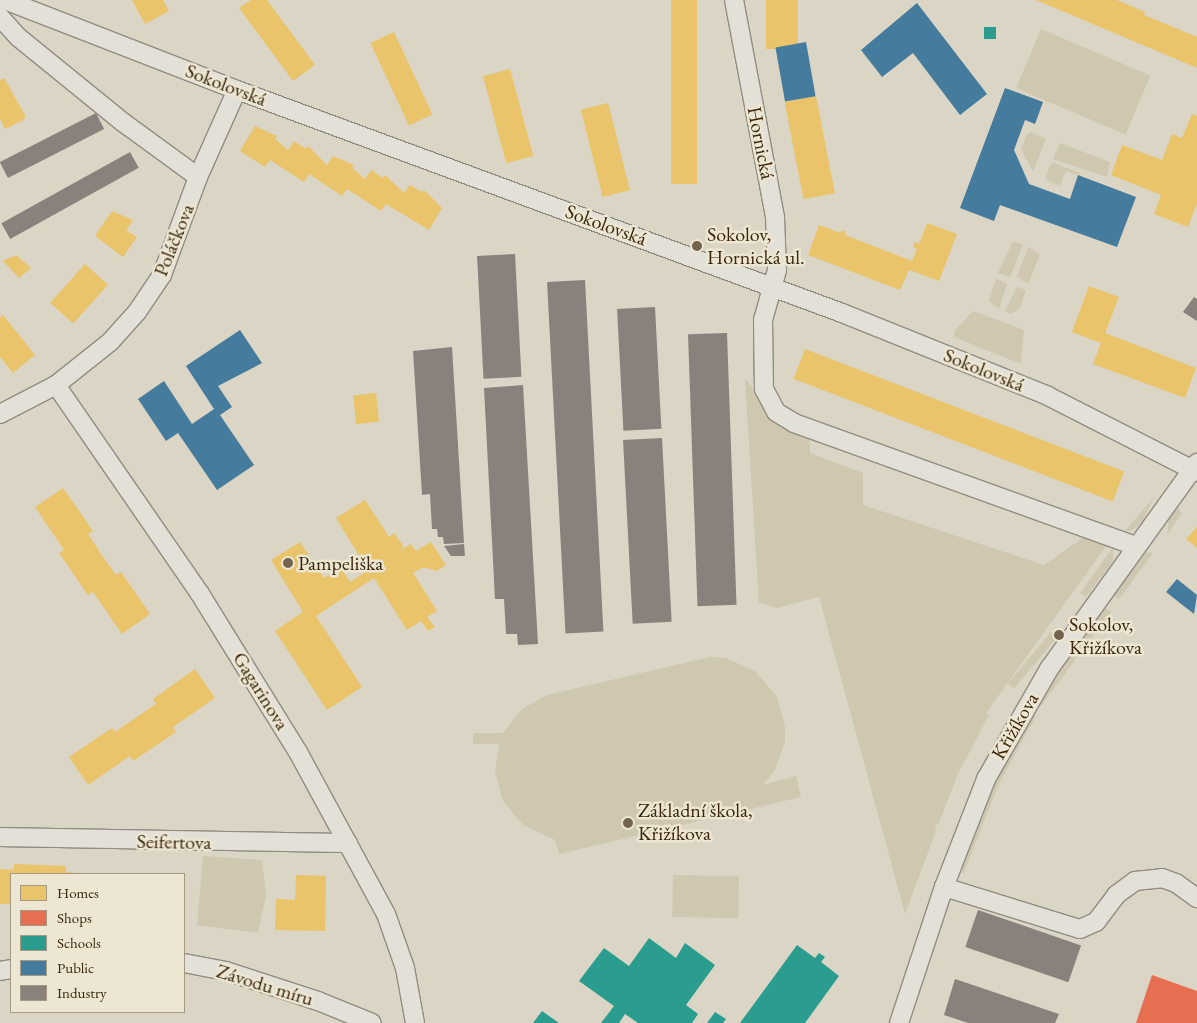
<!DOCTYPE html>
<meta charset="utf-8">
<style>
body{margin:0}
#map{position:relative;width:1197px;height:1023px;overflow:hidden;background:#dad5c5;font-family:"EB Garamond",serif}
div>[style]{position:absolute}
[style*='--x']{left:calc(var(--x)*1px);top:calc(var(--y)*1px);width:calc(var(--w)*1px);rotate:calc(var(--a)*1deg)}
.green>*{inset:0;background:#cfc7b0;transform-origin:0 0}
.homes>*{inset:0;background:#e9c46a;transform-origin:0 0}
.shops>*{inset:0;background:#e76f51}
.schools>*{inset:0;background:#2a9d8f;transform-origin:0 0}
.public>*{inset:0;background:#457b9d;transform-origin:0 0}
.industry>*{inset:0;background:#8a817c;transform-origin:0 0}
.roads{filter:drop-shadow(1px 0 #918c80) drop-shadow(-1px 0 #918c80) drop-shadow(0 1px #918c80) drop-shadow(0 -1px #918c80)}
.street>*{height:18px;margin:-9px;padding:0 9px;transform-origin:9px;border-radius:9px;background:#e3e0d8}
.dots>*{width:14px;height:14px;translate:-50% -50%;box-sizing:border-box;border:2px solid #ede6d3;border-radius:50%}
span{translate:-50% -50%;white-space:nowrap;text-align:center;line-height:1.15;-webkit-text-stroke:5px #ede6d3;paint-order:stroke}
.street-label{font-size:20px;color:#3a260d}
.poi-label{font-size:20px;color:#3a260d}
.left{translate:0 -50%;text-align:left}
.legend{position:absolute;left:10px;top:873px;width:175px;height:140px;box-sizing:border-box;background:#ede6d3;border:1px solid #a59984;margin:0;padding:6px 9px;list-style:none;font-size:15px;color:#3a260d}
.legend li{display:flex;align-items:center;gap:10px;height:25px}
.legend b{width:25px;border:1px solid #a59984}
</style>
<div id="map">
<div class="green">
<div style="left:1041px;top:29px;width:119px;height:64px;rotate:23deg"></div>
<div style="clip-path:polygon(1031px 132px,1046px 139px,1033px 171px,1021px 149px,1027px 134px)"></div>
<div style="clip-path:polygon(1060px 143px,1110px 162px,1107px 177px,1053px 159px)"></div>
<div style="clip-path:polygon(1051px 163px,1053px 163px,1080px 173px,1078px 175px,1066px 171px,1060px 186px,1045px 179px)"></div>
<div style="clip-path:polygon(1013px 241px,1023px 245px,1010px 277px,998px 273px)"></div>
<div style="clip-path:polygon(1028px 247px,1040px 254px,1028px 284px,1017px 277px)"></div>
<div style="clip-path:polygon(996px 279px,1007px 284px,999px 309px,989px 301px)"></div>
<div style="clip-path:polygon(1017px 287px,1026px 290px,1020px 308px,1011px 314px,1005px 311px)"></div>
<div style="clip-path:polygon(973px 311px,1024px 330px,1021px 364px,954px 337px,954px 331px)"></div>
<div style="clip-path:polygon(745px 379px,765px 402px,810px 434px,810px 453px,863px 473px,863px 505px,1044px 565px,1090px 533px,1109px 542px,986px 713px,989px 715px,958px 774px,938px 825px,935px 824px,936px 831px,905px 914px,819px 597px,777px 608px,759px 603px)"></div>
<div style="clip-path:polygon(1154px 497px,1143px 520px,1134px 529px,1124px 532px)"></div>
<div style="clip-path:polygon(1177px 507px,1182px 513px,1167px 535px,1169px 518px)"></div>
<div style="clip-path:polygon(1113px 547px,1113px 561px,1086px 597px,1080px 593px)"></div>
<div style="clip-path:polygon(1147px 552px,1153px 553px,1119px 599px,1114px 595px)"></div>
<div style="clip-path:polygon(1104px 607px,1111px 612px,1040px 707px,1036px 705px)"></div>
<div style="left:1051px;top:632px;width:8px;height:67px;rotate:40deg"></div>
<div style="clip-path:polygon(710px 657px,726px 658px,756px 672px,777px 697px,785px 727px,785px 742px,775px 770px,763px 785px,796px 776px,801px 797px,559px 854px,555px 840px,523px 825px,503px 801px,495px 772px,499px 744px,473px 744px,473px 733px,503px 733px,522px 709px,547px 695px)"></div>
<div style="clip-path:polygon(1032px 712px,1036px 716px,998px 786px,963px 875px,961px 866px,985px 798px)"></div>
<div style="clip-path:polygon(203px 856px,262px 860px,266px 895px,258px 933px,197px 925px)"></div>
<div style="left:673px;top:875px;width:66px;height:42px;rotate:1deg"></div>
</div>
<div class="homes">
<div style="clip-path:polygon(132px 0,163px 0,169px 11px,145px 24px)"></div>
<div style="clip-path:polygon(251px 0,267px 0,315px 65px,293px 81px,239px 8px)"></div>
<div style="left:671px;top:0;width:26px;height:184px"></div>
<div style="left:766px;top:0;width:32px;height:49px"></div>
<div style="clip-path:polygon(1036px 0,1117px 0,1145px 12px,1144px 15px,1197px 37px,1197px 68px)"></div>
<div style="left:394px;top:32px;width:91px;height:26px;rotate:65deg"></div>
<div style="left:510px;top:69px;width:90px;height:28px;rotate:75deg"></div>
<div style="clip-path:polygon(4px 78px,25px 115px,24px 120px,5px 129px,0 119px,0 80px)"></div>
<div style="left:816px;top:96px;width:99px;height:32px;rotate:79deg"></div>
<div style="left:608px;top:103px;width:90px;height:28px;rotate:76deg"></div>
<div style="clip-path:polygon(1192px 114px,1197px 116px,1197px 203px,1188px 227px,1154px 214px,1161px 195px,1111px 175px,1122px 145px,1162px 160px,1172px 134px,1182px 138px)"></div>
<div style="clip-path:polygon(255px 126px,277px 136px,275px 139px,288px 150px,294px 141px,306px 149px,308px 146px,327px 165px,333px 156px,354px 165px,352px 168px,365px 179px,371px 170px,383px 178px,385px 175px,404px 193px,410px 185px,422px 192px,424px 190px,442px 208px,429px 230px,386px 204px,381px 211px,347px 189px,342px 196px,309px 174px,304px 182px,270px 160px,265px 167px,240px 151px)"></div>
<div style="clip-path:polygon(112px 211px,133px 220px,126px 230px,137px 237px,123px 257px,95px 236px)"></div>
<div style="clip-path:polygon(927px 223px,957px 234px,939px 281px,909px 270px,900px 290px,808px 255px,819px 225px,840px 233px,842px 230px,846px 232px,845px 235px,912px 261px,917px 249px,913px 247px,915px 242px,919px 244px)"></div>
<div style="clip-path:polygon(16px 255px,31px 268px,19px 278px,3px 261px)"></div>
<div style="left:85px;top:264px;width:31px;height:52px;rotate:42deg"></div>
<div style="clip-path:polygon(1089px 286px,1119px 297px,1105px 333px,1196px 368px,1185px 398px,1093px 364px,1101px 343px,1072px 332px)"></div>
<div style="clip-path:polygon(3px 315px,35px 355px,13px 373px,0 357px,0 317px)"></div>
<div style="left:805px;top:349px;width:342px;height:32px;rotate:21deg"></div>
<div style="left:376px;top:393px;width:29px;height:23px;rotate:84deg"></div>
<div style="clip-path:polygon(63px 488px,93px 531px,88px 534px,101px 554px,116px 575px,121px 572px,150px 614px,122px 634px,93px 592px,88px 595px,59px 553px,64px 550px,35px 507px)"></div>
<div style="clip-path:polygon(365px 500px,389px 537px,394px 533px,404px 547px,398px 552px,411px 544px,416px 551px,431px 542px,446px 565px,436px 571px,424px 567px,413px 573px,437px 611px,427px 617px,435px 627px,428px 631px,421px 621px,407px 630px,374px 578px,316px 616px,362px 687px,327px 710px,275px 631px,303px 612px,271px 560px,300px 542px,324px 578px,341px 568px,350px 582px,368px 570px,336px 518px)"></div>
<div style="clip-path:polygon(1197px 527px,1197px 548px,1186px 539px)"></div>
<div style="clip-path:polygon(195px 669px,215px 698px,173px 727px,176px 732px,133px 761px,130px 756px,88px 785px,69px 757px,112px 728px,115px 732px,156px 704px,153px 699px)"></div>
<div style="clip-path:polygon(14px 864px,66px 866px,66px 872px,89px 874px,11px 874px,11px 904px,0 904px,0 869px,14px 870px)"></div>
<div style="clip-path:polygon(296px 875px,326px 876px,325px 931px,275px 930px,276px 899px,295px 900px)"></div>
</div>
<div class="shops">
<div style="clip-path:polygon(1152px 975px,1197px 991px,1197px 1023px,1136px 1023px)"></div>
</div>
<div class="schools">
<div style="left:984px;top:27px;width:12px;height:12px"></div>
<div style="clip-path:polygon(649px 938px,676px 958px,685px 943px,715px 965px,686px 1005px,698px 1014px,692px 1023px,638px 1023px,625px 1014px,619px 1023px,601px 1023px,614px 1006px,579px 981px,604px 948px,629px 966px)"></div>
<div style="clip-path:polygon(797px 945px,815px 958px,819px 953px,825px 957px,821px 962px,839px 976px,805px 1023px,740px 1023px)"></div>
<div style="clip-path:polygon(542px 1011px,559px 1023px,533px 1023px)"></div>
<div style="clip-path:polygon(715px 1012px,726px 1019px,723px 1023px,707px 1023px)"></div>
</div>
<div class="public">
<div style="clip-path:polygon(917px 3px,987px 94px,960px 115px,913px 53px,882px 77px,861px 50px)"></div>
<div style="left:806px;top:42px;width:55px;height:31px;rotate:80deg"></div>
<div style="clip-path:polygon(1005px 88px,1043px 102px,1035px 124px,1025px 120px,1014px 150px,1029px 184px,1070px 199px,1078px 175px,1136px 197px,1117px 247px,1000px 205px,994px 221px,960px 208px)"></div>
<div style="clip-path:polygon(240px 330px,262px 363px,218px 386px,232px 407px,220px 415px,254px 465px,217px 490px,178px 433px,166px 441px,138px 399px,164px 381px,192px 424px,214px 409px,186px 366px)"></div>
<div style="clip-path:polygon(1177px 579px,1197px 595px,1194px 614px,1166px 592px)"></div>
</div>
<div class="industry">
<div style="left:96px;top:113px;width:18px;height:108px;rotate:63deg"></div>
<div style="left:130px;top:152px;width:18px;height:147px;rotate:61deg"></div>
<div style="left:515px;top:254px;width:123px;height:38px;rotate:87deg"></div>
<div style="left:585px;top:280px;width:352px;height:38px;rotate:87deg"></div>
<div style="clip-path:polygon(1194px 297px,1197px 299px,1197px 321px,1183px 312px)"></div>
<div style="left:655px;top:307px;width:122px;height:38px;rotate:87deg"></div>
<div style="left:727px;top:333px;width:272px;height:39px;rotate:88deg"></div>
<div style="clip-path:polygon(452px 347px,464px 543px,444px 544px,443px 537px,438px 537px,437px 529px,432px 529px,430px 494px,422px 495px,413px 351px)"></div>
<div style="clip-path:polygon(523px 385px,538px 644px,518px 645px,517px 634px,506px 634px,504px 599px,495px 599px,484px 388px)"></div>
<div style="left:662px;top:438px;width:184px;height:39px;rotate:87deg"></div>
<div style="clip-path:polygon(464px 544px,465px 556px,451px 556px,444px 546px)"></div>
<div style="left:978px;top:910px;width:109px;height:39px;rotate:19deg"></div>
<div style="clip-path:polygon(955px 979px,1059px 1014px,1055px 1023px,968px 1023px,944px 1015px)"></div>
</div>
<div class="roads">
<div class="street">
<div style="--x:5;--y:0;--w:249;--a:21.2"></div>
<div style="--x:237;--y:90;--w:645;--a:20.23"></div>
<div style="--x:842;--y:313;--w:222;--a:21.9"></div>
<div style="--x:1048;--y:396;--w:167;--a:27"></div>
<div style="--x:734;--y:0;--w:221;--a:79.3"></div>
<div style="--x:775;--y:217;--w:53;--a:87.8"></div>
<div style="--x:777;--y:270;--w:52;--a:105.6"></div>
<div style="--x:763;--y:320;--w:69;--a:89.2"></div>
<div style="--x:764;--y:389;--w:26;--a:62"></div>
<div style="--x:776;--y:412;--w:21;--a:31"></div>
<div style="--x:794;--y:423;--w:363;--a:19.8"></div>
<div style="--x:0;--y:17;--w:27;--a:48"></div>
<div style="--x:18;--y:37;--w:136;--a:39.1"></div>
<div style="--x:124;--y:123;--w:92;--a:36.1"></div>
<div style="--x:56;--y:385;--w:254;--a:55.4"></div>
<div style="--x:200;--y:594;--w:186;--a:58.2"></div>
<div style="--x:298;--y:752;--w:184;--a:61.5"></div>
<div style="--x:386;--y:914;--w:57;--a:70.6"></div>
<div style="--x:405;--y:968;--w:56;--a:79.7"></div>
<div style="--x:0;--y:414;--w:63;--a:-27.4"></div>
<div style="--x:56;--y:385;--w:69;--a:-38.5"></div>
<div style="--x:110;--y:342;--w:40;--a:-48"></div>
<div style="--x:137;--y:312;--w:45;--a:-56"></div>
<div style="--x:162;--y:275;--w:104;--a:-69.8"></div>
<div style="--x:198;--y:177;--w:95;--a:-65.9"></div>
<div style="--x:0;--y:837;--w:348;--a:1"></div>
<div style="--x:944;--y:887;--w:142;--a:17.2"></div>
<div style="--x:1080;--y:929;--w:17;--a:-24"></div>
<div style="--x:1096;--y:922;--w:34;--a:-53"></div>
<div style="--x:1116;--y:895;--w:24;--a:-36"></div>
<div style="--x:1135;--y:881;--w:27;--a:-6"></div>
<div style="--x:1162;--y:878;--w:15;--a:20"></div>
<div style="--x:1176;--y:883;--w:26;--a:36"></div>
<div style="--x:184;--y:963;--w:43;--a:10.8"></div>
<div style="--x:226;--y:971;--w:97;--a:18.1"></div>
<div style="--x:318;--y:1001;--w:58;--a:22.2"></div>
<div style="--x:0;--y:971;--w:11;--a:-10"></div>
<div style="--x:899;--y:1023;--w:143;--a:-71.7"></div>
<div style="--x:944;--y:887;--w:116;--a:-68.7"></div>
<div style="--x:986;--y:779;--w:127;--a:-60.2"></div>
<div style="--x:1049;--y:669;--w:254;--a:-54.3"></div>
</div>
</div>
<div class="dots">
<div style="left:697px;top:246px;background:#72634d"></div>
<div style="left:288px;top:563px;background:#72634d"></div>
<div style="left:1059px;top:635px;background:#72634d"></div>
<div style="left:628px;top:823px;background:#72634d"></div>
</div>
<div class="street-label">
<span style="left:226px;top:85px;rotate:21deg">Sokolovská</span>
<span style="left:761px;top:143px;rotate:79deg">Hornická</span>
<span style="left:606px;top:225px;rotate:20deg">Sokolovská</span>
<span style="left:174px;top:240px;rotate:-68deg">Poláčkova</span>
<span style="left:984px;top:370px;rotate:22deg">Sokolovská</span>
<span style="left:261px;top:691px;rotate:58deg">Gagarinova</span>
<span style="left:1015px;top:726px;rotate:-60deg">Křižíkova</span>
<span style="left:174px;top:842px;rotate:1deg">Seifertova</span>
<span style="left:265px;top:985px;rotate:17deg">Závodu míru</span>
</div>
<div class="poi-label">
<span class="left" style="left:707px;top:246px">Sokolov,<br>Hornická ul.</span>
<span class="left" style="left:298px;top:563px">Pampeliška</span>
<span class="left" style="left:1069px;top:636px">Sokolov,<br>Křižíkova</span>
<span class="left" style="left:638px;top:822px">Základní škola,<br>Křižíkova</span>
</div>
<ul class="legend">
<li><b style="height:14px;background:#e9c46a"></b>Homes</li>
<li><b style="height:14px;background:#e76f51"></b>Shops</li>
<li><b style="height:14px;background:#2a9d8f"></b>Schools</li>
<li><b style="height:14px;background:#457b9d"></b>Public</li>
<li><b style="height:14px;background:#8a817c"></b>Industry</li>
</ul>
</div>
